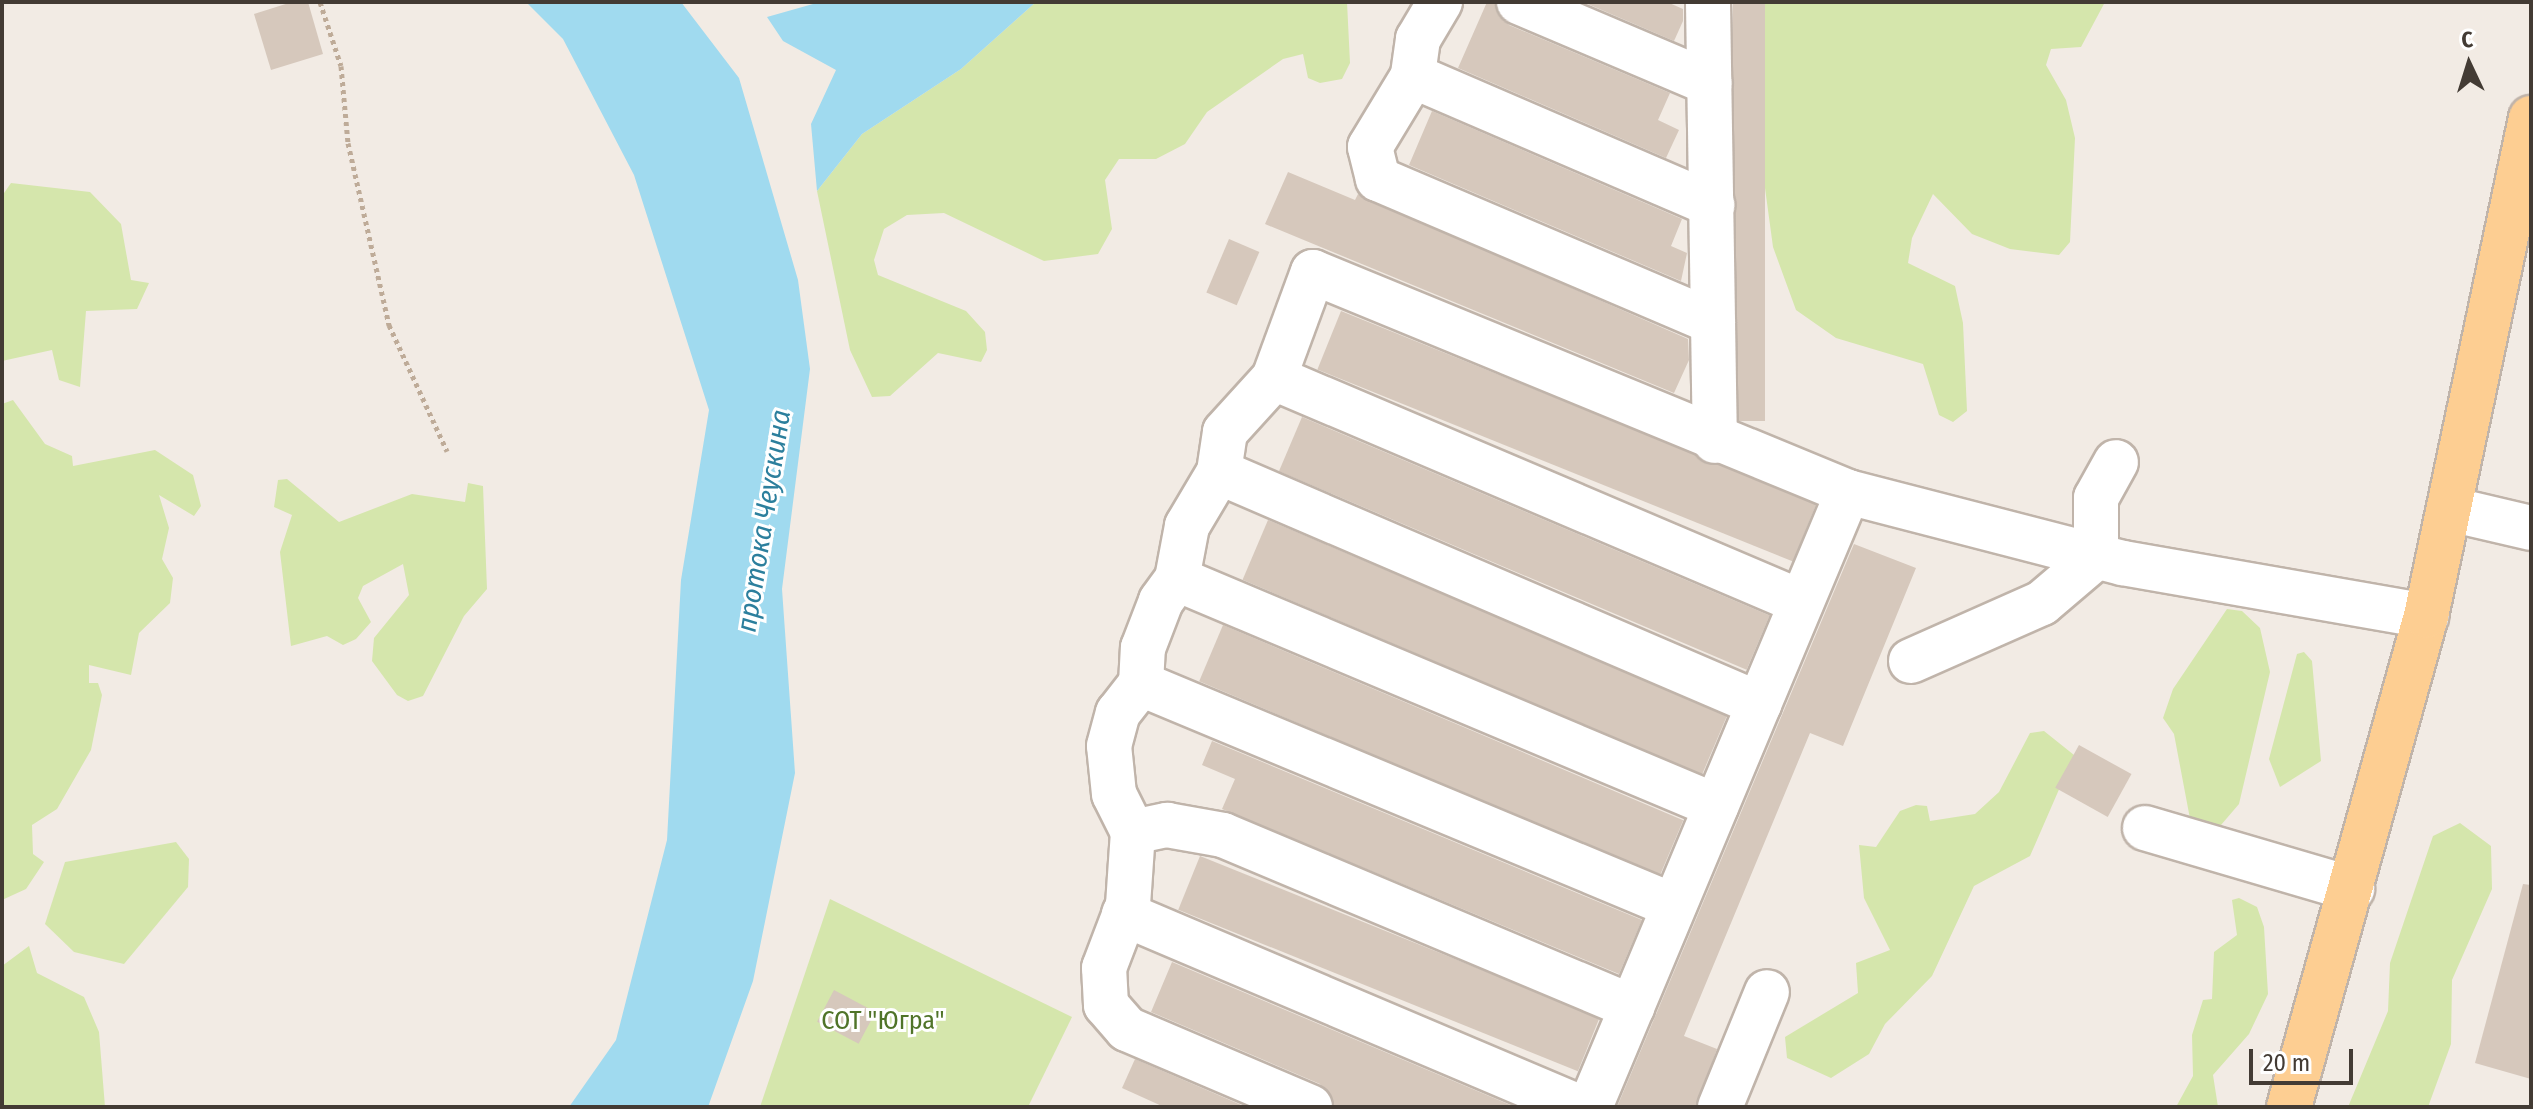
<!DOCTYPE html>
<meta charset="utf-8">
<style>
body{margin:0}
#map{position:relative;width:2533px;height:1109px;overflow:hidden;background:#f2ebe4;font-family:"Fira Sans Condensed",sans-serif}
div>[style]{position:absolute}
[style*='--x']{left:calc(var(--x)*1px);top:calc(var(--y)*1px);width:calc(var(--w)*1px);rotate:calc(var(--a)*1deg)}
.green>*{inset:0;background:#d5e6ac}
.water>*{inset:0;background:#a0daef}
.building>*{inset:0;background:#d6c8bc;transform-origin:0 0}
.path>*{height:5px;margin-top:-2.5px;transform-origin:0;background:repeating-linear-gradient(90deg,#beab98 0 4px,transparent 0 8px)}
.roads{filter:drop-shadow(2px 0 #c0b4aa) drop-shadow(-2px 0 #c0b4aa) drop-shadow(0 2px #c0b4aa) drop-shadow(0 -2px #c0b4aa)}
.minor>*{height:44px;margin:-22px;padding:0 22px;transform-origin:22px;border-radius:22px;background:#fff}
.major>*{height:44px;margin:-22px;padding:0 22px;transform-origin:22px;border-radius:22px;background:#fdce92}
span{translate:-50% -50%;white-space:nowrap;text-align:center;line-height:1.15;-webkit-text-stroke:6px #fff;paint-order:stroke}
.park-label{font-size:26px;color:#507429}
.water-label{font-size:28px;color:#2c7f9d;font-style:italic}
.frame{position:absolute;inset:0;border:4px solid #433b34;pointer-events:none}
.north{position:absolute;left:2429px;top:24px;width:80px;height:80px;-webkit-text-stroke:6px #fff;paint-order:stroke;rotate:356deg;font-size:22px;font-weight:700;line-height:32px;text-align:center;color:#433b34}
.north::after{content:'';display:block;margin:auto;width:28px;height:36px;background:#433b34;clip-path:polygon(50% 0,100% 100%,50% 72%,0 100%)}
.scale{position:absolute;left:2249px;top:1049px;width:104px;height:36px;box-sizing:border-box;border:4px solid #433b34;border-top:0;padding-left:10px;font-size:24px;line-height:28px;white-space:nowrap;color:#433b34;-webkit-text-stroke:6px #fff;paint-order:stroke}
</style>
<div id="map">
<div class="green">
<div style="clip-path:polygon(1036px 2px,1347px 2px,1350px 63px,1342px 79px,1320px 83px,1308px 78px,1303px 54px,1283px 59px,1207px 112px,1185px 144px,1156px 159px,1119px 159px,1105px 180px,1112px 229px,1098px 254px,1044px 261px,944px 213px,907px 215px,884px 229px,874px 260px,878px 275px,966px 311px,985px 332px,987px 350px,981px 362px,938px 353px,890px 396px,872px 397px,850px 350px,817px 191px,862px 134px,961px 69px)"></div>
<div style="clip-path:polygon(1761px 2px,2105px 2px,2081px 47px,2051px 49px,2046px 65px,2066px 100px,2075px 138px,2070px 242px,2059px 255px,2010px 249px,1972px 234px,1933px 194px,1912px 238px,1908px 263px,1955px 286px,1963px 323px,1967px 411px,1953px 422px,1939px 415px,1923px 364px,1836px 338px,1796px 310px,1773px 247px,1765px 188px)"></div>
<div style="clip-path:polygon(11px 183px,90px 192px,121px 224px,131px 280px,149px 283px,137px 309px,86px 311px,80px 387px,59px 380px,52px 350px,2px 361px,2px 196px)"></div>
<div style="clip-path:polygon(13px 400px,45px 444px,72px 456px,73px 466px,155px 450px,193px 475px,201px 506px,194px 516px,159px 495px,169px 528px,162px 559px,173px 578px,170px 603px,139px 633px,131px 675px,89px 665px,89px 683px,98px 683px,102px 695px,91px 750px,57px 809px,32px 825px,33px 854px,44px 862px,26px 889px,2px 900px,2px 404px)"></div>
<div style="clip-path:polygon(287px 479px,339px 522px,412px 494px,465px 502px,468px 483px,483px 486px,487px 589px,464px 616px,423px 696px,408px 701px,397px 695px,372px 661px,374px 638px,409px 595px,403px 564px,363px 586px,358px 598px,371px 622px,356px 639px,343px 645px,327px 636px,291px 646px,280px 552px,292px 515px,274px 507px,278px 480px)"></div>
<div style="clip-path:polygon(2227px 609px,2242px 611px,2260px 628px,2270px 672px,2239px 804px,2215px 832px,2191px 824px,2174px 734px,2163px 718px,2173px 689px)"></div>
<div style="clip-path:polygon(2304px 652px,2312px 661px,2321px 761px,2280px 787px,2269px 759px,2297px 654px)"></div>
<div style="clip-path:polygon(2044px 731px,2074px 755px,2030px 856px,1974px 886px,1932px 976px,1885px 1024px,1869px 1054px,1831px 1078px,1787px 1058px,1785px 1037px,1858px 993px,1856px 963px,1890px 950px,1864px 898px,1859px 845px,1876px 847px,1900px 811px,1916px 805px,1927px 806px,1930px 821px,1975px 814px,1999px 792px,2030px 733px)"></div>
<div style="clip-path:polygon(2460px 823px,2491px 846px,2492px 889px,2452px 980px,2451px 1044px,2428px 1107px,2348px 1107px,2388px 1011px,2390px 963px,2433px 836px)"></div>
<div style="clip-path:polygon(176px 842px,189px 859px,188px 887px,124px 964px,74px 952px,45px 924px,65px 862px)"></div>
<div style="clip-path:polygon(2239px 898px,2257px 907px,2264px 927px,2268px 994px,2249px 1034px,2213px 1075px,2218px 1107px,2176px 1107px,2193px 1076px,2192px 1035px,2203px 1000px,2212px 999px,2214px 952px,2237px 935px,2232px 900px)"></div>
<div style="clip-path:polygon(830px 899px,1072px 1017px,1028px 1107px,760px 1107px)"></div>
<div style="clip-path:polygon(29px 946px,37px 973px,84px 997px,99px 1032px,105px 1107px,2px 1107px,2px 966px)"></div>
</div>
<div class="water">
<div style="clip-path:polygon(526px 2px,681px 2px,739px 78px,798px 280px,810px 369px,782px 589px,795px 773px,753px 981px,708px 1107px,569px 1107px,616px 1040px,667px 840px,681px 580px,709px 410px,634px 175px,563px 39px)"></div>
<div style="clip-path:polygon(820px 2px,1036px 2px,961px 69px,862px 134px,817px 191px,811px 124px,836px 70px,783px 41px,767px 17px)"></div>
</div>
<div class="building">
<div style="clip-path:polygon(292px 2px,308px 2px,323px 54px,271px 70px,254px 14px)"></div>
<div style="clip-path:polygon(1487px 2px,1495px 2px,1509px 25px,1670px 93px,1658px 120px,1679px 130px,1666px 158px,1458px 68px)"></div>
<div style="clip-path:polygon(1583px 2px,1667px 2px,1683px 9px,1683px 21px,1674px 41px)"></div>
<div style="left:1733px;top:2px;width:32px;height:419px"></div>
<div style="clip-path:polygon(1432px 111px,1682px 219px,1671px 246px,1687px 253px,1681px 281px,1409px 165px)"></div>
<div style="clip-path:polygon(1288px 172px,1355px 200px,1358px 194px,1688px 339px,1689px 360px,1674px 393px,1265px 224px)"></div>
<div style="left:1229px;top:239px;width:33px;height:58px;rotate:23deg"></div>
<div style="left:1341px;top:311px;width:513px;height:63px;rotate:22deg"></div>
<div style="left:1302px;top:417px;width:508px;height:59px;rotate:23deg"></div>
<div style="left:1268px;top:520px;width:499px;height:65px;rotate:23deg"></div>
<div style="clip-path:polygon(1854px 544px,1916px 568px,1843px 746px,1810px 733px,1684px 1036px,1717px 1049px,1696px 1107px,1617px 1107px)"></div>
<div style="left:1223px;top:625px;width:500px;height:61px;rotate:23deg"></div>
<div style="clip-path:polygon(1212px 741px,1642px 920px,1619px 974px,1222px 809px,1235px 779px,1202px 765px)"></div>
<div style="left:2079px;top:745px;width:60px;height:49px;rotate:29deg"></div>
<div style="left:1200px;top:856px;width:431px;height:58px;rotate:22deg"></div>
<div style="clip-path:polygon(2523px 884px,2531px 885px,2531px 1079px,2475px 1063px)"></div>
<div style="clip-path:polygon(1172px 962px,1515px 1107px,1334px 1107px,1320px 1084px,1151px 1012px)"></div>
<div style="left:834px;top:990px;width:47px;height:36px;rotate:28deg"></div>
<div style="clip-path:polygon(1135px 1059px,1246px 1107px,1164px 1107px,1122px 1088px)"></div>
</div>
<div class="path">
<div style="--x:320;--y:2;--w:67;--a:71.8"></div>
<div style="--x:341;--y:66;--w:77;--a:84.8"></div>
<div style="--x:348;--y:143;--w:187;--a:77.3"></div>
<div style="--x:389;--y:325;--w:139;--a:65.3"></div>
</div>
<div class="roads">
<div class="minor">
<div style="--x:1440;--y:2;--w:43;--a:120.7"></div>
<div style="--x:1418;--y:39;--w:37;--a:98"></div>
<div style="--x:1413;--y:76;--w:83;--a:121.2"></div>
<div style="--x:1370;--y:147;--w:33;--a:76"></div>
<div style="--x:1378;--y:179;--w:364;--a:23.1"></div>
<div style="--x:1519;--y:2;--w:207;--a:23"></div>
<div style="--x:1708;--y:2;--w:439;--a:89.1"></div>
<div style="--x:1413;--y:76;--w:326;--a:23.3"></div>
<div style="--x:1274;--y:378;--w:573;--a:23.03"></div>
<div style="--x:1219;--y:472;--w:588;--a:23.25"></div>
<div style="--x:2450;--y:509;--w:83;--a:13.2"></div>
<div style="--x:1177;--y:579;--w:585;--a:22.84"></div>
<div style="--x:1911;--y:661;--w:143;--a:-23.9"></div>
<div style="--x:2042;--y:603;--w:71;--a:-40.4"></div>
<div style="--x:2096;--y:557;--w:59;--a:-90"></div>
<div style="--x:2096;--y:498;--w:41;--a:-60.9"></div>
<div style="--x:1141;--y:684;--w:577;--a:22.61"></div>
<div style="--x:2145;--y:828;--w:216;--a:16.4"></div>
<div style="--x:1133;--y:832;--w:35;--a:-12"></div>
<div style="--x:1167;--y:825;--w:57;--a:10.1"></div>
<div style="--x:1223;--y:835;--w:444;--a:22.8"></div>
<div style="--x:1124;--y:914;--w:494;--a:23"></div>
<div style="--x:1310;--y:1107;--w:199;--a:-156.9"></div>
<div style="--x:1127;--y:1029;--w:32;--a:-131"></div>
<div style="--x:1106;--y:1005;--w:37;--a:-93"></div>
<div style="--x:1104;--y:968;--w:67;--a:-69.1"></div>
<div style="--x:1128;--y:905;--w:73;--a:-86.1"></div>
<div style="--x:1133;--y:832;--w:42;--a:-116.6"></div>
<div style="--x:1114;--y:794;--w:48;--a:-95.9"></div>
<div style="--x:1109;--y:746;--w:34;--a:-75"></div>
<div style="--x:1118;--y:713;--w:37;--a:-52"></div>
<div style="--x:1141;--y:684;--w:36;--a:-87"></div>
<div style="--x:1143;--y:648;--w:50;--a:-69"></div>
<div style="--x:1161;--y:601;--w:27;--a:-54"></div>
<div style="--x:1177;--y:579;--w:54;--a:-79.3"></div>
<div style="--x:1187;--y:526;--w:63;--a:-59.3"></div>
<div style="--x:1219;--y:472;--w:40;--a:-81.5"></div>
<div style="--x:1225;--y:432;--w:73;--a:-47.8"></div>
<div style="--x:1274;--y:378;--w:113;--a:-69.8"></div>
<div style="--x:1313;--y:272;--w:578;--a:22.35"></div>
<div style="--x:1848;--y:492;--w:284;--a:14.5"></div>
<div style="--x:2123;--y:563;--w:308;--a:9.9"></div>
<div style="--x:1590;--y:1107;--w:667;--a:-67.24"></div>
<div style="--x:1720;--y:1107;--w:124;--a:-67.8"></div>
</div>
<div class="major">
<div style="--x:2289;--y:1107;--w:510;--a:-74.41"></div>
<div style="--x:2426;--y:616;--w:509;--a:-78.09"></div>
</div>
</div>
<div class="park-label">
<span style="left:883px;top:1021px">СОТ "Югра"</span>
</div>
<div class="water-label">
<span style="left:764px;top:521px;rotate:-81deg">протока Чеускина</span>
</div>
<div class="frame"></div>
<div class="north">С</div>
<div class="scale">20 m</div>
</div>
